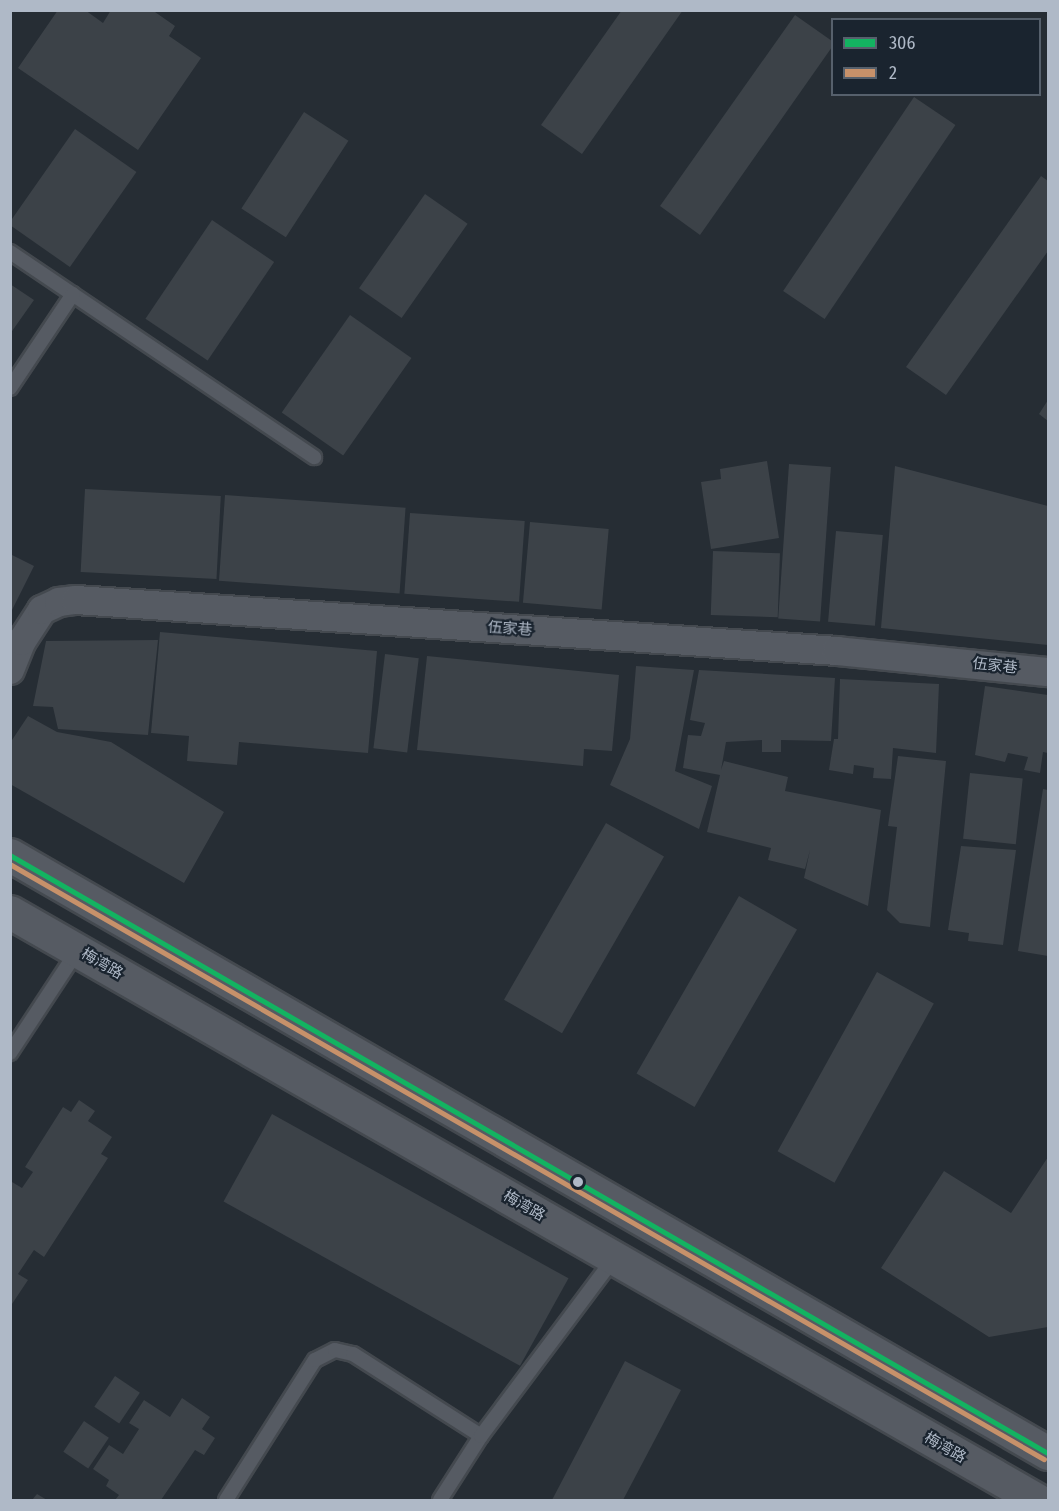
<!DOCTYPE html>
<meta charset="utf-8">
<style>
body{margin:0}
#map{position:relative;width:1059px;height:1511px;overflow:hidden;background:#262d34;font-family:"Fira Sans Condensed","Noto Sans SC",sans-serif}
div>[style]{position:absolute}
[style*='--x']{left:calc(var(--x)*1px);top:calc(var(--y)*1px);width:calc(var(--w)*1px);rotate:calc(var(--a)*1deg)}
.building>*{inset:0;background:#3c4248;transform-origin:0 0}
.roads{filter:drop-shadow(2px 0 #44494f) drop-shadow(-2px 0 #44494f) drop-shadow(0 2px #44494f) drop-shadow(0 -2px #44494f)}
.service>*{height:14px;margin:-7px;padding:0 7px;transform-origin:7px;border-radius:7px;background:#565b63}
.minor>*{height:28px;margin:-14px;padding:0 14px;transform-origin:14px;border-radius:14px;background:#565b63}
.tertiary>*{height:33px;margin:-16.5px;padding:0 16.5px;transform-origin:16.5px;border-radius:16.5px;background:#565b63}
.bus-1>*{height:4.5px;margin:-2.25px;padding:0 2.25px;transform-origin:2.25px;border-radius:2.25px;background:#13b361}
.bus-2>*{height:4.5px;margin:-2.25px;padding:0 2.25px;transform-origin:2.25px;border-radius:2.25px;background:#c7916a}
.dots>*{width:16px;height:16px;translate:-50% -50%;box-sizing:border-box;border:3px solid #1a242f;border-radius:50%}
span{translate:-50% -50%;white-space:nowrap;text-align:center;line-height:1.15;-webkit-text-stroke:4.5px #1a242f;paint-order:stroke}
.street-label{font-size:15px;color:#afb9c7}
.frame{position:absolute;inset:0;border:12px solid #afb9c7;pointer-events:none}
.legend{position:absolute;left:831px;top:18px;width:210px;height:78px;box-sizing:border-box;background:#1a242f;border:2px solid #56606c;margin:0;padding:8px 10px;list-style:none;font-size:18px;color:#afb9c7}
.legend li{display:flex;align-items:center;gap:12px;height:30px}
.legend b{width:30px;border:2px solid #56606c}
</style>
<div id="map">
<div class="building">
<div style="clip-path:polygon(58px 10px,85px 10px,103px 23px,111px 10px,155px 12px,175px 26px,169px 36px,201px 58px,138px 150px,18px 68px)"></div>
<div style="clip-path:polygon(622px 10px,683px 10px,582px 154px,541px 125px)"></div>
<div style="clip-path:polygon(795px 15px,832px 41px,832px 47px,700px 235px,660px 206px)"></div>
<div style="left:914px;top:97px;width:50px;height:234px;rotate:34deg"></div>
<div style="left:304px;top:112px;width:53px;height:115px;rotate:33deg"></div>
<div style="left:75px;top:129px;width:75px;height:116px;rotate:35deg"></div>
<div style="clip-path:polygon(1041px 176px,1048px 181px,1048px 251px,946px 395px,906px 367px)"></div>
<div style="left:425px;top:194px;width:52px;height:115px;rotate:35deg"></div>
<div style="left:212px;top:220px;width:75px;height:119px;rotate:34deg"></div>
<div style="clip-path:polygon(10px 284px,34px 300px,10px 334px)"></div>
<div style="left:350px;top:315px;width:75px;height:119px;rotate:35deg"></div>
<div style="clip-path:polygon(1048px 400px,1048px 421px,1039px 414px)"></div>
<div style="clip-path:polygon(767px 461px,779px 538px,711px 549px,701px 482px,721px 479px,720px 469px)"></div>
<div style="left:789px;top:464px;width:42px;height:155px;rotate:4deg"></div>
<div style="clip-path:polygon(895px 466px,1048px 506px,1048px 645px,881px 628px)"></div>
<div style="left:85px;top:489px;width:136px;height:83px;rotate:3deg"></div>
<div style="left:225px;top:495px;width:181px;height:86px;rotate:4deg"></div>
<div style="left:410px;top:513px;width:115px;height:81px;rotate:4deg"></div>
<div style="left:530px;top:522px;width:79px;height:81px;rotate:5deg"></div>
<div style="left:836px;top:531px;width:47px;height:91px;rotate:5deg"></div>
<div style="left:713px;top:551px;width:67px;height:64px;rotate:2deg"></div>
<div style="clip-path:polygon(10px 554px,34px 566px,10px 614px)"></div>
<div style="clip-path:polygon(160px 632px,377px 651px,368px 753px,239px 742px,237px 765px,187px 761px,189px 736px,151px 733px)"></div>
<div style="clip-path:polygon(158px 640px,148px 735px,58px 729px,53px 707px,33px 706px,46px 641px)"></div>
<div style="left:385px;top:654px;width:34px;height:95px;rotate:7deg"></div>
<div style="clip-path:polygon(427px 656px,619px 675px,612px 751px,584px 749px,583px 766px,417px 750px)"></div>
<div style="clip-path:polygon(636px 666px,694px 670px,675px 771px,712px 786px,699px 829px,610px 785px,630px 739px)"></div>
<div style="clip-path:polygon(699px 670px,835px 678px,831px 741px,781px 740px,781px 752px,762px 752px,762px 740px,726px 742px,721px 770px,724px 761px,788px 777px,785px 791px,881px 810px,868px 906px,804px 878px,810px 850px,805px 869px,768px 860px,771px 848px,707px 832px,720px 775px,683px 768px,688px 735px,701px 736px,705px 723px,690px 720px)"></div>
<div style="clip-path:polygon(840px 679px,939px 684px,936px 753px,893px 748px,891px 779px,873px 778px,874px 768px,854px 765px,853px 774px,829px 770px,834px 739px,838px 739px)"></div>
<div style="clip-path:polygon(985px 686px,1048px 695px,1048px 753px,1043px 752px,1040px 773px,1024px 770px,1028px 757px,1008px 753px,1005px 762px,975px 755px)"></div>
<div style="clip-path:polygon(28px 716px,57px 732px,111px 742px,224px 812px,184px 883px,10px 784px,10px 743px)"></div>
<div style="clip-path:polygon(898px 756px,946px 761px,930px 927px,900px 923px,887px 910px,897px 827px,888px 826px)"></div>
<div style="left:970px;top:773px;width:53px;height:66px;rotate:6deg"></div>
<div style="clip-path:polygon(1043px 789px,1048px 790px,1048px 956px,1018px 951px)"></div>
<div style="left:606px;top:823px;width:67px;height:204px;rotate:30deg"></div>
<div style="clip-path:polygon(961px 846px,1016px 850px,1003px 945px,968px 941px,969px 933px,948px 930px)"></div>
<div style="left:739px;top:896px;width:67px;height:205px;rotate:30deg"></div>
<div style="left:877px;top:972px;width:65px;height:205px;rotate:29deg"></div>
<div style="clip-path:polygon(79px 1100px,95px 1111px,88px 1121px,112px 1137px,101px 1154px,108px 1158px,44px 1257px,34px 1250px,18px 1274px,28px 1280px,10px 1307px,10px 1184px,12px 1182px,22px 1188px,33px 1172px,25px 1167px,63px 1107px,71px 1112px)"></div>
<div style="left:272px;top:1114px;width:339px;height:100px;rotate:29deg"></div>
<div style="clip-path:polygon(1048px 1157px,1048px 1327px,989px 1337px,881px 1268px,944px 1171px,1011px 1213px)"></div>
<div style="clip-path:polygon(625px 1361px,681px 1390px,623px 1500px,552px 1500px)"></div>
<div style="left:115px;top:1376px;width:30px;height:37px;rotate:34deg"></div>
<div style="clip-path:polygon(182px 1398px,210px 1417px,202px 1429px,215px 1438px,204px 1455px,195px 1450px,161px 1500px,115px 1500px,119px 1495px,106px 1486px,109px 1480px,93px 1469px,109px 1445px,123px 1454px,139px 1429px,129px 1423px,144px 1400px,170px 1417px)"></div>
<div style="left:84px;top:1421px;width:30px;height:37px;rotate:34deg"></div>
<div style="clip-path:polygon(37px 1494px,47px 1500px,32px 1500px)"></div>
</div>
<div class="roads">
<div class="service">
<div style="--x:10;--y:252;--w:367;--a:34"></div>
<div style="--x:10;--y:388;--w:113;--a:-56.2"></div>
<div style="--x:10;--y:1053;--w:123;--a:-56.6"></div>
<div style="--x:226;--y:1500;--w:166;--a:-57.6"></div>
<div style="--x:315;--y:1360;--w:22;--a:-27"></div>
<div style="--x:335;--y:1350;--w:18;--a:13"></div>
<div style="--x:353;--y:1354;--w:152;--a:32.6"></div>
<div style="--x:440;--y:1500;--w:76;--a:-57.4"></div>
<div style="--x:481;--y:1436;--w:222;--a:-53.2"></div>
</div>
<div class="minor">
<div style="--x:10;--y:670;--w:31;--a:-68"></div>
<div style="--x:22;--y:641;--w:37;--a:-57"></div>
<div style="--x:42;--y:610;--w:19;--a:-25"></div>
<div style="--x:59;--y:602;--w:17;--a:-7"></div>
<div style="--x:76;--y:600;--w:763;--a:3.83"></div>
<div style="--x:837;--y:651;--w:212;--a:5.7"></div>
</div>
<div class="tertiary">
<div style="--x:10;--y:855;--w:1198;--a:29.95"></div>
<div style="--x:10;--y:912;--w:1183;--a:29.79"></div>
</div>
</div>
<div class="bus-1">
<div style="--x:10;--y:855;--w:1198;--a:29.95"></div>
</div>
<div class="bus-2">
<div style="--x:10;--y:864;--w:1193;--a:29.92"></div>
</div>
<div class="dots">
<div style="left:578px;top:1182px;background:#afb9c7"></div>
</div>
<div class="street-label">
<span style="left:510px;top:629px;rotate:4deg">伍家巷</span>
<span style="left:995px;top:666px;rotate:6deg">伍家巷</span>
<span style="left:102px;top:964px;rotate:30deg">梅湾路</span>
<span style="left:524px;top:1206px;rotate:30deg">梅湾路</span>
<span style="left:945px;top:1448px;rotate:30deg">梅湾路</span>
</div>
<div class="frame"></div>
<ul class="legend">
<li><b style="height:8px;background:#13b361"></b>306</li>
<li><b style="height:8px;background:#c7916a"></b>2</li>
</ul>
</div>
